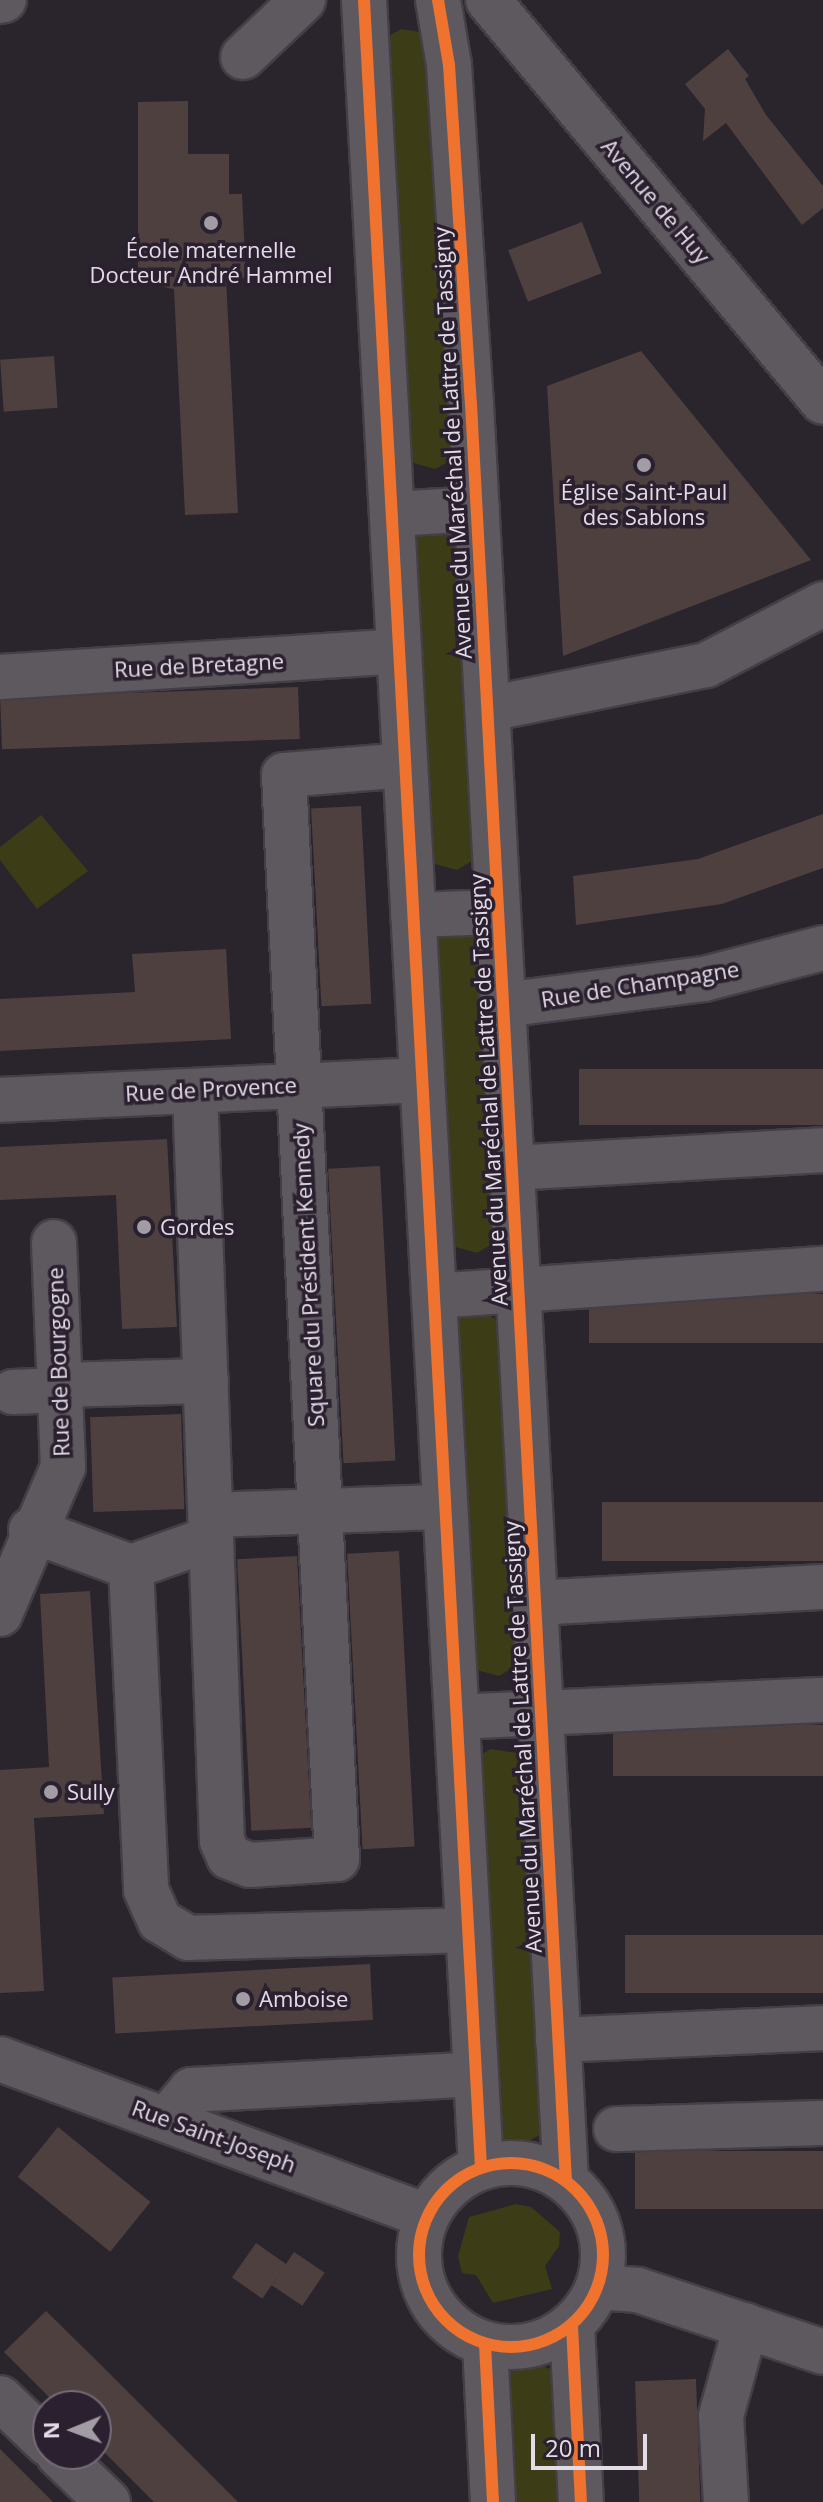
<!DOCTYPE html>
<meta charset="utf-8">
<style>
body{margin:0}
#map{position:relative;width:823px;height:2502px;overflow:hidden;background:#2a242c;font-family:"Open Sans",sans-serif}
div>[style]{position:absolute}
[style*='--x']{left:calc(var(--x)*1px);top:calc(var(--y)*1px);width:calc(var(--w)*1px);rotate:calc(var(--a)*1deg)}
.green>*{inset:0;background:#3c3c17}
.building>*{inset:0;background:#4e403f;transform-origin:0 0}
.roads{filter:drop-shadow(2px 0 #443f46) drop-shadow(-2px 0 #443f46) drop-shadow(0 2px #443f46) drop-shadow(0 -2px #443f46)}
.minor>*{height:44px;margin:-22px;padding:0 22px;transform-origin:22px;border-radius:22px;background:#5d595e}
.minor>.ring{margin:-22px;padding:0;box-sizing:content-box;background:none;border:44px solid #5d595e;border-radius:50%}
.cycleway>*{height:12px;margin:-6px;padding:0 6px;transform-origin:6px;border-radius:6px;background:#ef722f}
.cycleway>.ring{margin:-6px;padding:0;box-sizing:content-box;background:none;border:12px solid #ef722f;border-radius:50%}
.dots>*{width:22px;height:22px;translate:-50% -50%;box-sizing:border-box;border:4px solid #2b202f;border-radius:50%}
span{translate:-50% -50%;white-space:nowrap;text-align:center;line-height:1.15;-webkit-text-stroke:7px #2b202f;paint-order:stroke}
.street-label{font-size:22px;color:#e3dce6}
.poi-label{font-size:22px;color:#e3dce6}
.left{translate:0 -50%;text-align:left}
.north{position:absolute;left:32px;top:2390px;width:80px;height:80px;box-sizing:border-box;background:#2b202f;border:2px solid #756b78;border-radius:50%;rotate:269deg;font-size:22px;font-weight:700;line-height:32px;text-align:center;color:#e3dce6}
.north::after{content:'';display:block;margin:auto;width:28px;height:36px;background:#a29ca5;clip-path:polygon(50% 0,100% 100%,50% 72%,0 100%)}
.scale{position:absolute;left:531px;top:2434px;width:116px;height:36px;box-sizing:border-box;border:4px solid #e3dce6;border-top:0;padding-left:10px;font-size:24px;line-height:28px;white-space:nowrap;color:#e3dce6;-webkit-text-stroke:6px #2b202f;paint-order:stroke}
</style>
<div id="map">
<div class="green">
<div style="clip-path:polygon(401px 29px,427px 33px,458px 445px,450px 461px,435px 469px,410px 462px,382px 53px,389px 36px)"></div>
<div style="clip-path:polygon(428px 528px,454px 532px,461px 542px,480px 845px,472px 861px,457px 870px,431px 863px,415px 535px)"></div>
<div style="clip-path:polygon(41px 815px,88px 871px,37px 909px,0 860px,0 847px)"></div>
<div style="clip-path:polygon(474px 933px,482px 943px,500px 1228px,492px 1244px,477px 1253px,452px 1246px,435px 936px)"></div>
<div style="clip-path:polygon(483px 1310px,502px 1325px,522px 1651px,514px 1667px,499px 1676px,473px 1669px,455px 1318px)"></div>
<div style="clip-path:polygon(491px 1749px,517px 1753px,525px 1763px,545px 2120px,538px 2136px,522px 2145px,497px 2138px,478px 1756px)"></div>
<div style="clip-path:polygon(516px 2204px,531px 2207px,560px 2232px,559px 2246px,545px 2266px,552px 2289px,493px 2303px,476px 2275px,462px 2273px,458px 2256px,469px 2217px)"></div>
<div style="clip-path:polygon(533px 2362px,550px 2369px,558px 2384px,565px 2502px,506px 2502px,507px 2371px)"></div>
</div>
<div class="building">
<div style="clip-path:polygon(728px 49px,749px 76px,745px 79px,766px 115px,823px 186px,823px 208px,802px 225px,726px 123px,703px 141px,705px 109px,685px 84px)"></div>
<div style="clip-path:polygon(188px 101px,188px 154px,229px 154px,229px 194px,242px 194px,246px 278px,226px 279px,238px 513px,185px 515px,174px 289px,138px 282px,138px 102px)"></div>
<div style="left:582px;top:222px;width:55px;height:79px;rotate:69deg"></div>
<div style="clip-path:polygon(641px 351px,811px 560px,563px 656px,547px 386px)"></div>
<div style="left:54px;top:356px;width:52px;height:54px;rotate:86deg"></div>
<div style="left:298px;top:687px;width:52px;height:298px;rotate:88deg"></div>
<div style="left:361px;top:806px;width:198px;height:50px;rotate:87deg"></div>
<div style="clip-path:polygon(823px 814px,823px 868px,722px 904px,576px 925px,573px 876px,698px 859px)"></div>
<div style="clip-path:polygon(226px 949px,231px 1039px,0 1051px,0 999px,135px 992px,132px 954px)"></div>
<div style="left:823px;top:1069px;width:56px;height:244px;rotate:90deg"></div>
<div style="clip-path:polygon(167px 1139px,177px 1327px,122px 1329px,116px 1195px,0 1200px,0 1147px)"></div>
<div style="left:380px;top:1166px;width:295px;height:52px;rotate:87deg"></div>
<div style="left:823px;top:1294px;width:49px;height:234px;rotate:90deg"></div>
<div style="left:181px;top:1414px;width:95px;height:91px;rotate:88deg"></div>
<div style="left:823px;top:1502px;width:59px;height:221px;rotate:90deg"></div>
<div style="left:399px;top:1551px;width:296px;height:52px;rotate:87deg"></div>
<div style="left:297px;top:1556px;width:272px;height:60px;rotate:87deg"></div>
<div style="clip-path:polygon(90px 1591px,104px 1814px,34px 1818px,44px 1991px,0 1993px,0 1770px,49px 1767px,40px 1594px)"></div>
<div style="left:823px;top:1725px;width:51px;height:210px;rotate:90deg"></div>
<div style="left:823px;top:1935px;width:58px;height:198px;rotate:90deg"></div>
<div style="left:370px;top:1964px;width:56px;height:258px;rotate:87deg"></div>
<div style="left:58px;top:2127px;width:119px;height:64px;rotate:39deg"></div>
<div style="left:823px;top:2151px;width:58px;height:188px;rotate:90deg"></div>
<div style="left:256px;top:2243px;width:37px;height:42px;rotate:35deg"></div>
<div style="left:294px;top:2252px;width:37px;height:40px;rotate:34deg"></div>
<div style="clip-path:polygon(46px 2311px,96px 2360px,238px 2502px,154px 2502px,96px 2444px,96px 2406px,58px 2406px,4px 2352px)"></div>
<div style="left:696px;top:2379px;width:123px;height:61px;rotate:88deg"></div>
<div style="clip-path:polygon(0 2449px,53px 2502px,0 2502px)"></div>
</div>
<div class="roads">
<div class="minor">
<div style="--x:364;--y:0;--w:2170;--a:86.91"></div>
<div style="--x:438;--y:0;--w:66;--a:80.4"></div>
<div style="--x:449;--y:65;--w:340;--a:86.3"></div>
<div style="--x:471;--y:404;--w:1778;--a:86.94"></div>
<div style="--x:488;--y:0;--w:523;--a:50.19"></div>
<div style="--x:0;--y:1;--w:4;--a:-14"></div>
<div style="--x:243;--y:57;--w:83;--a:-43.5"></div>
<div style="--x:392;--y:514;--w:85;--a:-3.4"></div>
<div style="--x:0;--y:677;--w:400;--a:-3.7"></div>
<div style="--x:488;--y:709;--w:222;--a:-11.4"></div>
<div style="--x:706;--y:665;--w:132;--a:-27.5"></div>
<div style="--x:413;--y:915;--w:85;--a:-2"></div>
<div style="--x:503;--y:1005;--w:203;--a:-7.4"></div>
<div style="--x:704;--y:979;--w:123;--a:-14.6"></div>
<div style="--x:195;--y:1091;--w:750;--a:87.94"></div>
<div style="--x:222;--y:1841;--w:17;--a:66"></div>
<div style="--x:229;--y:1857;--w:22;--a:21"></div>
<div style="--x:250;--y:1865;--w:87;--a:-3.9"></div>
<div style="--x:337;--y:1859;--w:1085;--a:-92.8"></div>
<div style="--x:284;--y:775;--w:121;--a:-4.7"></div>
<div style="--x:0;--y:1100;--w:422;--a:-2.7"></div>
<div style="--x:512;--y:1168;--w:312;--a:-3.3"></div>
<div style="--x:434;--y:1296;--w:390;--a:-4"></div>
<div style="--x:60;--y:1385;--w:146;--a:-1.6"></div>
<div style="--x:13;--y:1392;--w:46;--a:-2.5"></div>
<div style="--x:212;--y:1515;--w:233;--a:-2"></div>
<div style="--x:31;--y:1530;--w:107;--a:20.3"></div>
<div style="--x:131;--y:1567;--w:81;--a:-19.6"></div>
<div style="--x:131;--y:1567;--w:323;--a:87.3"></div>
<div style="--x:146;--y:1890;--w:34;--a:66"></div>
<div style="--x:160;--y:1921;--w:33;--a:31"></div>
<div style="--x:188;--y:1938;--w:280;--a:-1.6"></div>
<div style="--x:535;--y:1603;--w:288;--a:-3.2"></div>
<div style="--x:0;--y:1614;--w:160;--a:-66.8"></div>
<div style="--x:63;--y:1467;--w:225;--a:-92.3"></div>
<div style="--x:457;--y:1717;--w:366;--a:-2.7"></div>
<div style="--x:558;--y:2040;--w:265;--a:-2.6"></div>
<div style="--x:0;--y:2059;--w:455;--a:20.2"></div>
<div style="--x:167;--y:2119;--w:38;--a:-50"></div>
<div style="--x:191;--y:2090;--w:285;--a:-3.2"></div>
<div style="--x:616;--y:2129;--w:207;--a:-1.7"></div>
<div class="ring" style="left:419px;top:2163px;width:140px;height:140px"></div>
<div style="--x:598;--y:2287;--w:40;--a:4.3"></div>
<div style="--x:638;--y:2290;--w:195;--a:18.5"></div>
<div style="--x:572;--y:2326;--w:176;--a:87.1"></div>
<div style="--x:485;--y:2344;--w:158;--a:87.1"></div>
<div style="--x:0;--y:2398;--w:66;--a:43.8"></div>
<div style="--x:58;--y:2454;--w:69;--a:43.8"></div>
<div style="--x:726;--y:2502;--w:86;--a:-93.3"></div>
<div style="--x:721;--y:2416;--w:94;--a:-74.6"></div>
</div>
</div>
<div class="cycleway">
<div style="--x:364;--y:0;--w:2170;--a:86.91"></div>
<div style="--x:438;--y:0;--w:66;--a:80.4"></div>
<div style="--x:449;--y:65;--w:340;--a:86.3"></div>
<div style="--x:471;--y:404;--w:1778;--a:86.94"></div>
<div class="ring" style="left:419px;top:2163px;width:172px;height:172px"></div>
<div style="--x:572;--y:2326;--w:176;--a:87.1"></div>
<div style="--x:485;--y:2344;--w:158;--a:87.1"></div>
</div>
<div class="dots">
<div style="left:211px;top:223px;background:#a29ca5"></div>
<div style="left:644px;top:465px;background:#a29ca5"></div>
<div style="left:144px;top:1227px;background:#a29ca5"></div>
<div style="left:51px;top:1792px;background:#a29ca5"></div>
<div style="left:243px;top:1999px;background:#a29ca5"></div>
</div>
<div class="street-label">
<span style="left:656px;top:201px;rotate:50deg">Avenue de Huy</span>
<span style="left:452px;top:443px;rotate:-93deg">Avenue du Maréchal de Lattre de Tassigny</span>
<span style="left:199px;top:665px;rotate:-3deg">Rue de Bretagne</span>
<span style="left:640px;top:984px;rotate:-9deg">Rue de Champagne</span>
<span style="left:211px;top:1089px;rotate:-3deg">Rue de Provence</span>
<span style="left:488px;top:1090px;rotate:-93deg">Avenue du Maréchal de Lattre de Tassigny</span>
<span style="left:308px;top:1275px;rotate:-93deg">Square du Président Kennedy</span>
<span style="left:58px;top:1362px;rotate:-92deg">Rue de Bourgogne</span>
<span style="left:522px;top:1737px;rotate:-93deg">Avenue du Maréchal de Lattre de Tassigny</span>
<span style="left:214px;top:2136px;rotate:20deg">Rue Saint-Joseph</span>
</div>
<div class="poi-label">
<span style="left:211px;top:262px">École maternelle<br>Docteur André Hammel</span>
<span style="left:644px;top:504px">Église Saint-Paul<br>des Sablons</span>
<span class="left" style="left:160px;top:1227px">Gordes</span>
<span class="left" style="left:67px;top:1792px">Sully</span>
<span class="left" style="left:259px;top:1999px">Amboise</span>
</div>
<div class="north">N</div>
<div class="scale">20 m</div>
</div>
